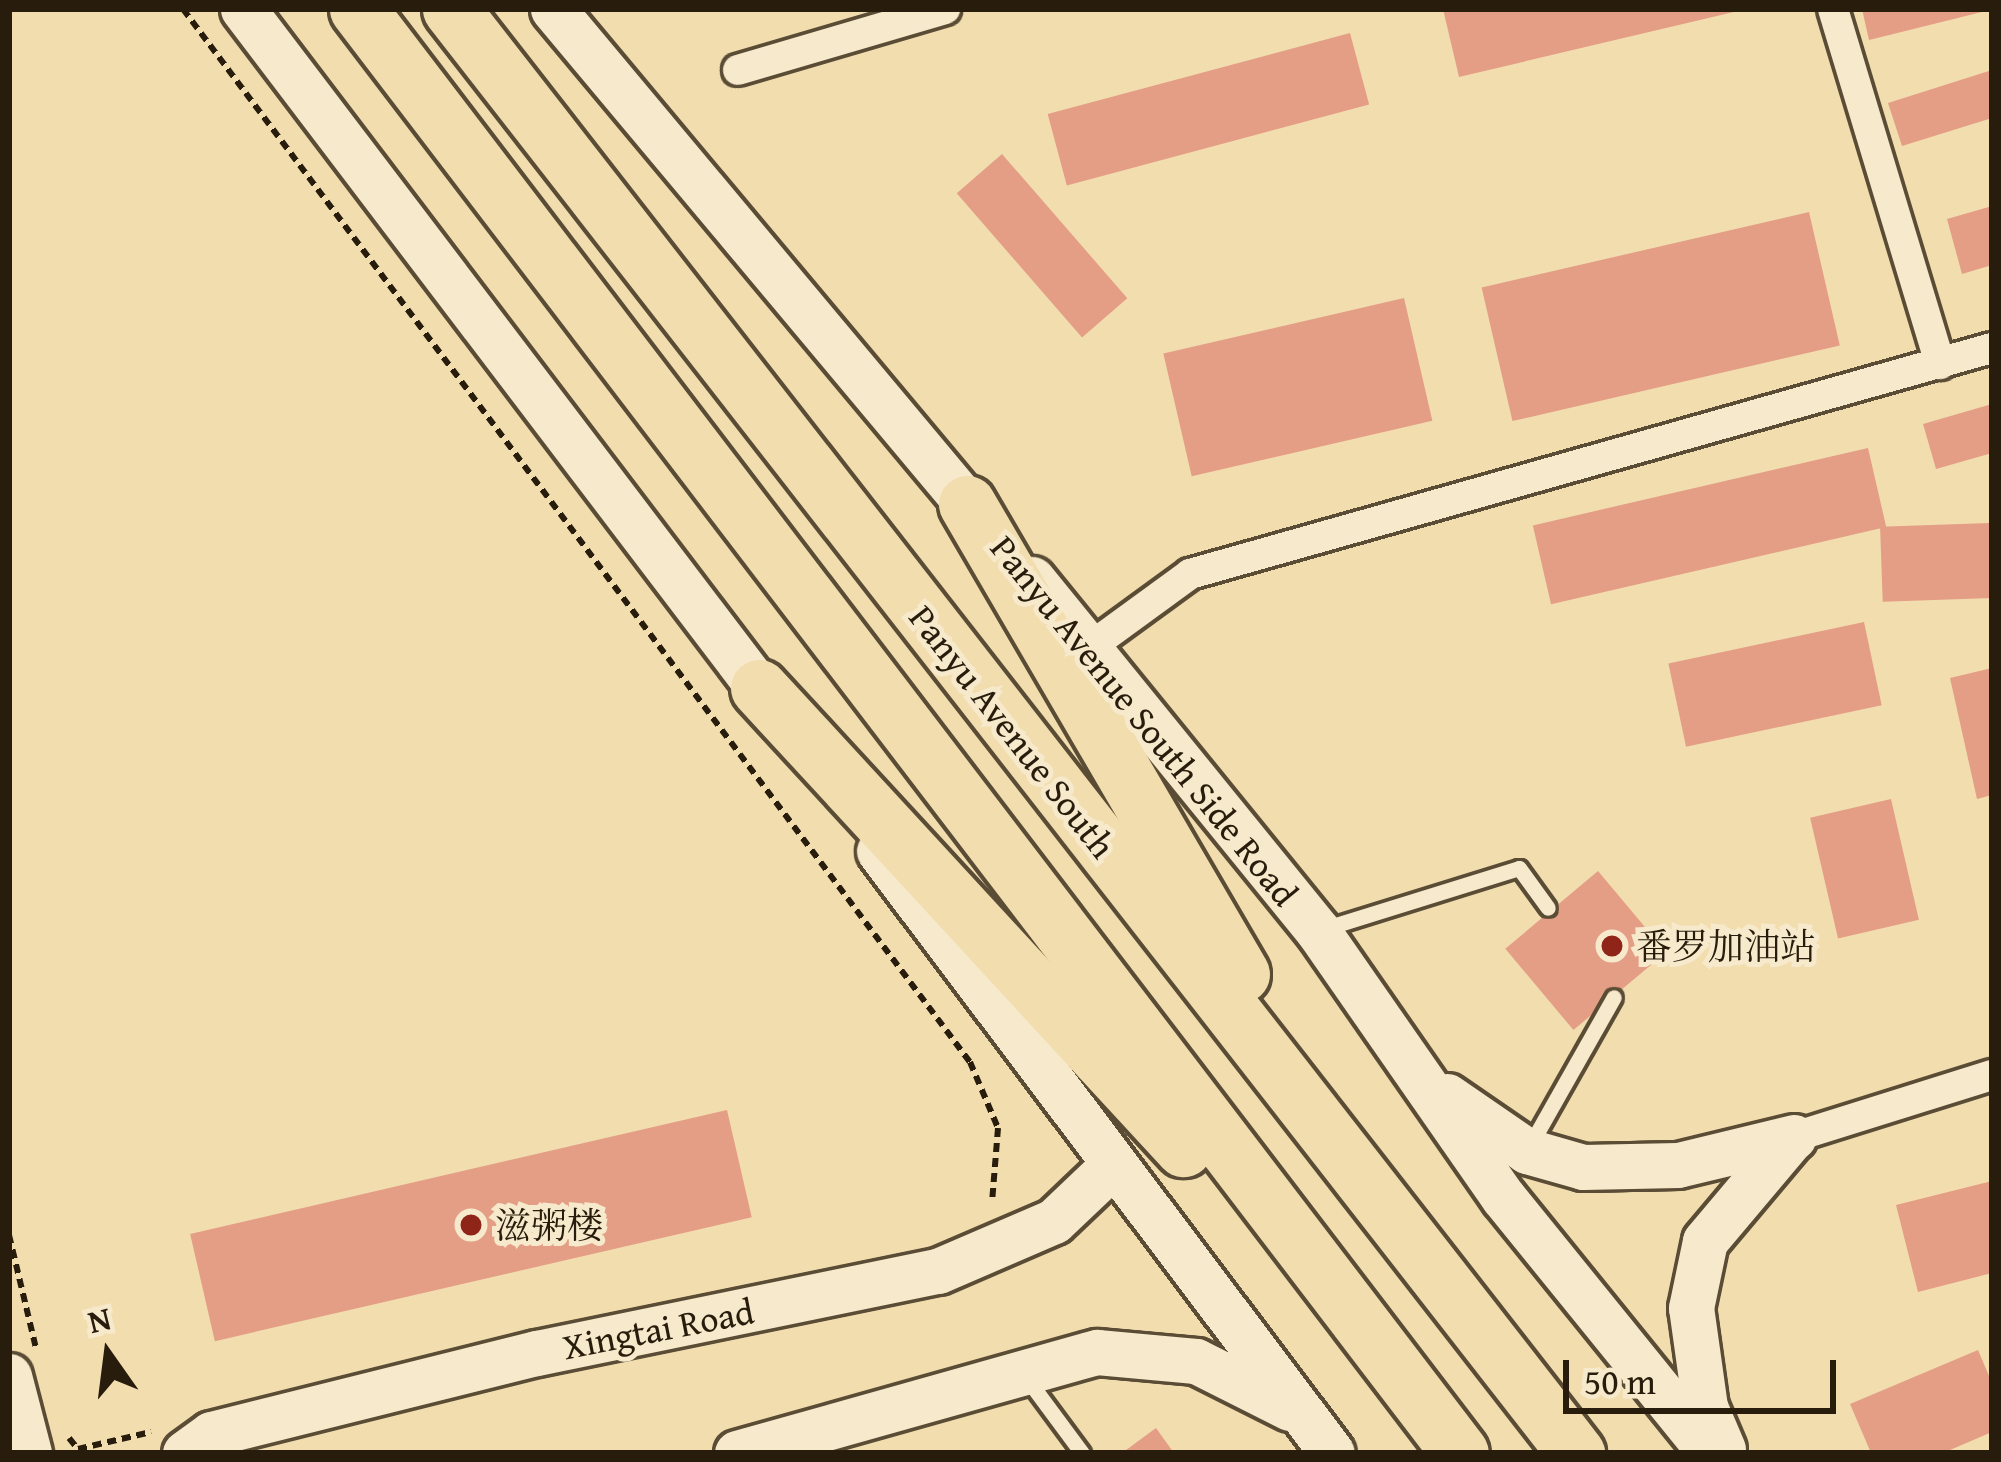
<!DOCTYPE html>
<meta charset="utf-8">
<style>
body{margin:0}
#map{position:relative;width:2001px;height:1462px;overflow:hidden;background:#f2ddaf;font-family:"Gentium Book Plus","Noto Serif SC",serif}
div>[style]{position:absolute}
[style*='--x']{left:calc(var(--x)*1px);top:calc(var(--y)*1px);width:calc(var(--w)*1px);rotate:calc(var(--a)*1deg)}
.building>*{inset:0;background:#e49e86;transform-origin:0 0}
.path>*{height:6px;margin-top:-3px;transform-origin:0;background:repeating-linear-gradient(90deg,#281c0c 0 9px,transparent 0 15px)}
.roads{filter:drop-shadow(3px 0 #5a4c35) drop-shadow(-3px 0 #5a4c35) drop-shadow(0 3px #5a4c35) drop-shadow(0 -3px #5a4c35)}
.lane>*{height:15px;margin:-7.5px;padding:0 7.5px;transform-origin:7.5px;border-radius:7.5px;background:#f7e9cb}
.street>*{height:30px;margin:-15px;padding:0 15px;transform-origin:15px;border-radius:15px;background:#f7e9cb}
.secondary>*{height:45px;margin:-22.5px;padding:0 22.5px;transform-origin:22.5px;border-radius:22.5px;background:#f7e9cb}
.highway>*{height:57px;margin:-28.5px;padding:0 28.5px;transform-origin:28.5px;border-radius:28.5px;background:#f2ddaf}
.dots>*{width:33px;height:33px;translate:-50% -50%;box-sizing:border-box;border:6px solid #f7e9cb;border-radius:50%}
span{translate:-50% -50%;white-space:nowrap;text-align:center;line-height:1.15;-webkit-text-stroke:10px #f7e9cb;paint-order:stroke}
.street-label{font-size:36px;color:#281c0c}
.poi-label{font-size:36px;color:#281c0c}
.left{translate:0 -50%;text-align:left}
.frame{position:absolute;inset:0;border:12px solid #281c0c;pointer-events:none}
.north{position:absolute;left:48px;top:1294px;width:120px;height:120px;-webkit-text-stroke:9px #f7e9cb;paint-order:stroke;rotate:346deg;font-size:33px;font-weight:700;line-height:48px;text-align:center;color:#281c0c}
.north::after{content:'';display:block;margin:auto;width:42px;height:54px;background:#281c0c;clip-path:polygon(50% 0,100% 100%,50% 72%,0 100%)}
.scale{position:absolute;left:1563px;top:1360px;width:273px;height:54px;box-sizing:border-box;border:6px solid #281c0c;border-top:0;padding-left:15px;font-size:36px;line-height:42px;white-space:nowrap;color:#281c0c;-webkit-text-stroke:9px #f7e9cb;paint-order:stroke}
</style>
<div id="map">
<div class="building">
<div style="clip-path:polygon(1443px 9px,1737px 9px,1738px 11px,1459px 77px)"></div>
<div style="clip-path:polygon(1862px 9px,1986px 9px,1986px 11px,1869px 40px)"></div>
<div style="left:1350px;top:33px;width:74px;height:313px;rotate:75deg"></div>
<div style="clip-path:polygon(1992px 70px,1992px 118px,1902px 146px,1888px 103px)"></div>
<div style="left:1002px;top:154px;width:191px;height:60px;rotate:49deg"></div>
<div style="clip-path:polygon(1992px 206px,1992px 265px,1962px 274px,1947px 219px)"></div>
<div style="left:1809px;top:212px;width:137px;height:336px;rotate:77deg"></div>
<div style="left:1404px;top:298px;width:126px;height:247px;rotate:77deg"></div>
<div style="clip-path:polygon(1992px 404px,1992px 453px,1936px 469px,1923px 424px)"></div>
<div style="left:1868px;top:448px;width:81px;height:344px;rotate:77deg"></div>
<div style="left:1990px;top:523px;width:75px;height:110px;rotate:88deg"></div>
<div style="left:1864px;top:622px;width:85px;height:200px;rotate:78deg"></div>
<div style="clip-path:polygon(1992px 668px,1992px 795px,1977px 799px,1950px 678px)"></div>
<div style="left:1891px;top:799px;width:124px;height:83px;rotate:77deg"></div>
<div style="left:1598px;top:871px;width:106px;height:121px;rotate:50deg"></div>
<div style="left:727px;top:1110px;width:110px;height:551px;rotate:77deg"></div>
<div style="clip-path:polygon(1992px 1181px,1992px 1273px,1918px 1292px,1896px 1205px)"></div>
<div style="clip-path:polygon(1978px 1350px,1992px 1383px,1992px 1432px,1943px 1453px,1871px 1453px,1850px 1404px)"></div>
<div style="clip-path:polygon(1156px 1428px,1174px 1453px,1122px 1453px)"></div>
</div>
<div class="path">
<div style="--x:183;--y:9;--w:1315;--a:53.23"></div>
<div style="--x:970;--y:1062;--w:72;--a:67"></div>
<div style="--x:998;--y:1128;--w:75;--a:94.6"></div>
<div style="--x:9;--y:1235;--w:116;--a:76.6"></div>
<div style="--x:69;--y:1438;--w:14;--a:51"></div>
<div style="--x:78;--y:1449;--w:75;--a:-13.1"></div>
</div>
<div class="roads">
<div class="lane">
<div style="--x:1323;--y:929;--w:205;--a:-17.3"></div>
<div style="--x:1519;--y:868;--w:49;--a:54.1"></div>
<div style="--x:1529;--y:1147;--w:172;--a:-60.5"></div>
<div style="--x:1025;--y:1376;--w:96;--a:53.5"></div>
</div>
<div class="street">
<div style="--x:1833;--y:9;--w:371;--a:73.2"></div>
<div style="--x:738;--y:70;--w:216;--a:-16.4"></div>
<div style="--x:1090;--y:647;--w:124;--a:-36.1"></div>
<div style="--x:1190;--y:574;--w:833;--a:-15.74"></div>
<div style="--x:1794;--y:1137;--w:207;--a:-17.4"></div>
</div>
<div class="secondary">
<div style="--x:243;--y:9;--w:888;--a:52.78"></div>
<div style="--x:553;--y:9;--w:678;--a:50.09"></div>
<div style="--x:1032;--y:579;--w:454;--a:50.9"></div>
<div style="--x:1318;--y:931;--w:324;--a:55.2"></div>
<div style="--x:1503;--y:1197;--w:329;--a:51"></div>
<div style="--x:879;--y:851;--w:753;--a:53.04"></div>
<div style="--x:1447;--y:1096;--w:97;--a:34.5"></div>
<div style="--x:1527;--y:1151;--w:58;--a:15.9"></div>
<div style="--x:1583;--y:1167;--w:95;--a:-1.2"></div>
<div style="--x:1678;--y:1165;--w:119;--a:-13.6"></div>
<div style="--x:9;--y:1376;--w:80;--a:75.4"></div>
<div style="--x:1723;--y:1449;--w:46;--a:-113.2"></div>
<div style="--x:1705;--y:1407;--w:100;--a:-98"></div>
<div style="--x:1691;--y:1308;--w:68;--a:-78.2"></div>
<div style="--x:1705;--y:1241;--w:133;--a:-49.9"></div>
<div style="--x:185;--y:1453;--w:32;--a:-36"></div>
<div style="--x:211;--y:1434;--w:336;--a:-14"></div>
<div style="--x:537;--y:1353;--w:409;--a:-11.6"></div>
<div style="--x:938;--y:1271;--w:126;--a:-23.3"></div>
<div style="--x:1054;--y:1221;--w:80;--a:-43.5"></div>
<div style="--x:737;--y:1453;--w:374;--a:-15.7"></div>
<div style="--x:1097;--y:1352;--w:99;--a:5.2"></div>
<div style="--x:1196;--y:1361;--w:105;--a:26.6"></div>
</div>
<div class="highway">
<div style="--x:358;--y:9;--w:1816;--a:52.65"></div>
<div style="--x:451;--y:9;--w:1831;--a:52.08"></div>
<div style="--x:967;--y:504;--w:544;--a:59.76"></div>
<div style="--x:759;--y:688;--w:626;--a:47.33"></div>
</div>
</div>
<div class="dots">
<div style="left:1612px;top:946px;background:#8f2418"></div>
<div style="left:471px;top:1225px;background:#8f2418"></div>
</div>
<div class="street-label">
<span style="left:1145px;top:720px;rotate:51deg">Panyu Avenue South Side Road</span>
<span style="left:1013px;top:731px;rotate:52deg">Panyu Avenue South</span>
<span style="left:658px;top:1328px;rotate:-11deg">Xingtai Road</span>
</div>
<div class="poi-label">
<span class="left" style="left:1636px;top:946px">番罗加油站</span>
<span class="left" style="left:495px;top:1225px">滋粥楼</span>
</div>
<div class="frame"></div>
<div class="north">N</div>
<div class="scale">50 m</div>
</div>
